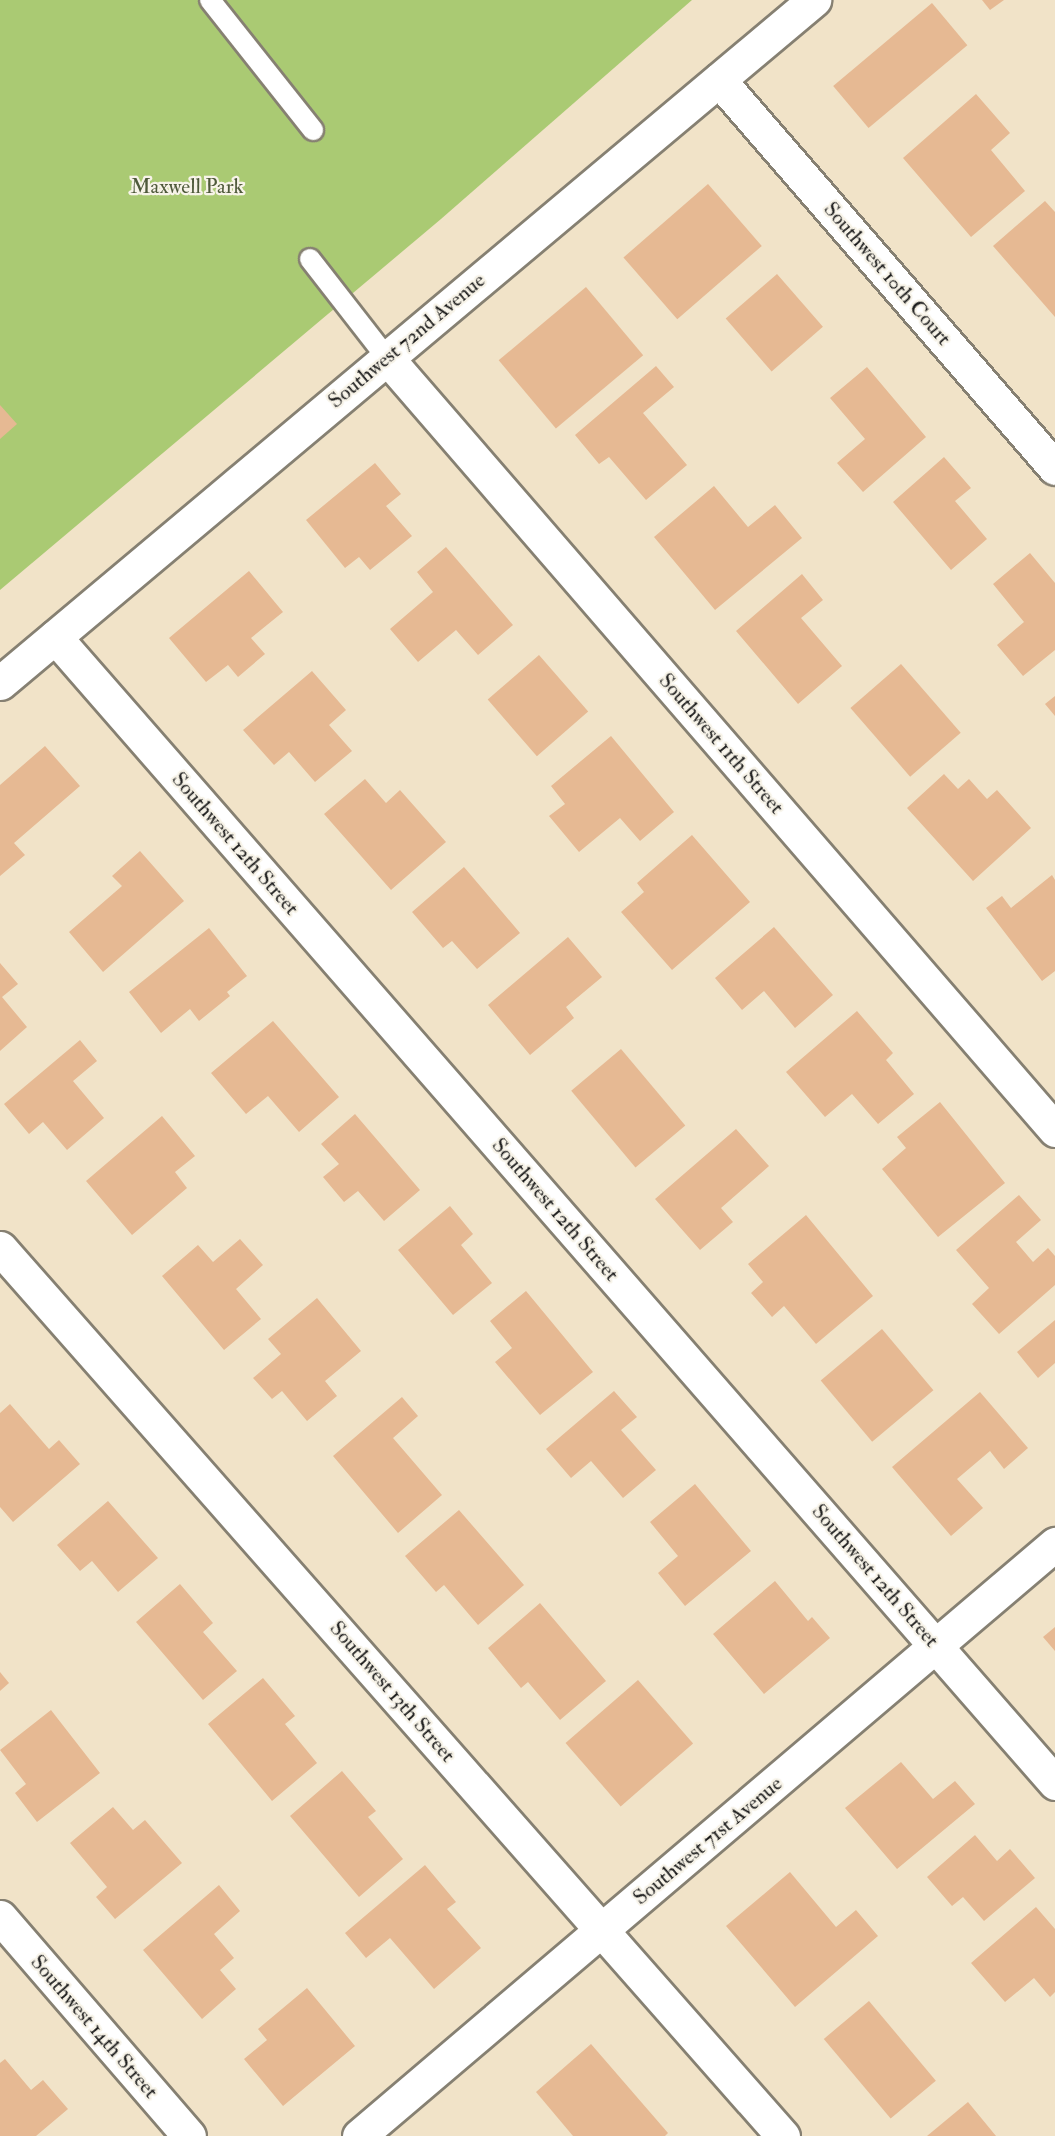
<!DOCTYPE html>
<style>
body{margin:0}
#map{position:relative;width:1055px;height:2136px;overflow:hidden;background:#f1e3c8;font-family:"IM FELL Double Pica",serif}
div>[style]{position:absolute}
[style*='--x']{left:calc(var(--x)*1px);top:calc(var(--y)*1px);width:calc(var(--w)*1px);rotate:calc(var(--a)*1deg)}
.green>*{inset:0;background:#aaca73}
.building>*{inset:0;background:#e6b993;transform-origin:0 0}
.roads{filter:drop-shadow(2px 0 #868072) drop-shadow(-2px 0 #868072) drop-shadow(0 2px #868072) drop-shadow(0 -2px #868072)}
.service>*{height:20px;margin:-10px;padding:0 10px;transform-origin:10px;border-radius:10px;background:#fff}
.minor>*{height:33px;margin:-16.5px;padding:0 16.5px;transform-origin:16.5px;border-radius:16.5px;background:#fff}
.tertiary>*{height:33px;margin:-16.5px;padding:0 16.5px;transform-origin:16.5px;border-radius:16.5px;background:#fff}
span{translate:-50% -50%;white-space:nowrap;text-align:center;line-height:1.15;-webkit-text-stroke:4.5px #f7f3e8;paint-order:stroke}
.park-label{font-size:21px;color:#4e593a}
.street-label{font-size:21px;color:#1c1c1c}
</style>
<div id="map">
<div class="green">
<div style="clip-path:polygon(0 0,692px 0,441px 219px,0 590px)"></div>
</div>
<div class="building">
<div style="clip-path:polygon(982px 0,1004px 0,990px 10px)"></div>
<div style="left:932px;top:3px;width:55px;height:129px;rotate:50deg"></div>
<div style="clip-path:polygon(976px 94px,1010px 133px,991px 150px,1025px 191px,971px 237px,903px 158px)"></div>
<div style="left:708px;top:184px;width:82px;height:112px;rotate:49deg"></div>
<div style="clip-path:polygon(1045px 201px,1055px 212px,1055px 317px,993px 246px)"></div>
<div style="left:777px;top:274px;width:70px;height:68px;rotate:49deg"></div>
<div style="left:586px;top:287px;width:89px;height:114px;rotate:50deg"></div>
<div style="clip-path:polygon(656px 366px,674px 387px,643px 413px,687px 465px,646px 500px,609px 457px,599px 464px,575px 435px)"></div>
<div style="clip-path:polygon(867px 367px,926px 437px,863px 492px,837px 463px,865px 439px,830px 398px)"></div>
<div style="clip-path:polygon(0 405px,17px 424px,0 439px)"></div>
<div style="clip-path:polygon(944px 457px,971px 488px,955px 501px,987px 539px,951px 570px,893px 502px)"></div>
<div style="clip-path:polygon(375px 463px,401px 494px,386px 506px,412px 536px,370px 570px,359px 557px,345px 568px,306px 520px)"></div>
<div style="clip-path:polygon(714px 486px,748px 527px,775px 505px,802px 538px,715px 610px,654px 537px)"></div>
<div style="clip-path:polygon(446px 547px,513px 625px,478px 655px,456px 630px,418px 662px,390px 629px,433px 592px,417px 572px)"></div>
<div style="clip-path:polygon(1030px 553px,1055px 583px,1055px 650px,1023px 676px,997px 645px,1024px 622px,993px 584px)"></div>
<div style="clip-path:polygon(249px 571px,283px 612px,251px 638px,265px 654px,238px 677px,228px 665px,206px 682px,169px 638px)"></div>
<div style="clip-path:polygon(802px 574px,823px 600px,801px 618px,842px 666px,798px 704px,736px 631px)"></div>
<div style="left:539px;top:655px;width:75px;height:68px;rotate:49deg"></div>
<div style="left:901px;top:664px;width:91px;height:67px;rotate:49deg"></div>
<div style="clip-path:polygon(312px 671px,346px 710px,329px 725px,352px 751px,315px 782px,289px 752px,274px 765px,243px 730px)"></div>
<div style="clip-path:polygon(1055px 696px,1055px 716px,1045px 704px)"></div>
<div style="clip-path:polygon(611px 736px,674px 812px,640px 841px,620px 818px,579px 852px,549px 816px,565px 804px,551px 786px)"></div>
<div style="clip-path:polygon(45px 746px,80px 786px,14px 843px,25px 855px,0 876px,0 785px)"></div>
<div style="clip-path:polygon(944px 774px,958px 789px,969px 779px,987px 799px,997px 790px,1031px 828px,973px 881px,907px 808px)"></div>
<div style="clip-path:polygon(365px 779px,386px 803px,400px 790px,446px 842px,391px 890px,324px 814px)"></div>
<div style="clip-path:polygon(692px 835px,750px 902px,672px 970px,621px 912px,644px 892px,637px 883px)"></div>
<div style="clip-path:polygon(140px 851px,184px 901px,103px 972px,69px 932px,122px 886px,112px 876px)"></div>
<div style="clip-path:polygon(464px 867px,520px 933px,477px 969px,452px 941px,443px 948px,412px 912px)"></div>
<div style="clip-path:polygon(1052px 875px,1055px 880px,1055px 971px,1042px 981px,986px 908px,1002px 896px,1011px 908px)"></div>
<div style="clip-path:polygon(774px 927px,833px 995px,795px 1028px,764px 991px,742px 1010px,715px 978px)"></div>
<div style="clip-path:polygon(209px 928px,247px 976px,227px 992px,230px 996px,199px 1021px,190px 1009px,161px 1033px,129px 992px)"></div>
<div style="clip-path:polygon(568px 937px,602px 977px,566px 1007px,574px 1018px,530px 1055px,488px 1005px)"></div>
<div style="clip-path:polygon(0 963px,18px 984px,2px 997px,27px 1027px,0 1051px)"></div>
<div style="clip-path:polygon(857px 1011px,893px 1053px,886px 1060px,914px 1094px,878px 1124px,852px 1094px,825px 1117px,786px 1072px)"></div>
<div style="clip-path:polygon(273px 1021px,339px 1097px,299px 1132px,268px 1096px,246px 1114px,211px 1073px)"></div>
<div style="clip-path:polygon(80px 1040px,97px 1061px,73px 1081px,104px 1118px,67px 1150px,43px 1122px,29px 1134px,4px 1104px)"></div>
<div style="left:621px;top:1049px;width:100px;height:65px;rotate:50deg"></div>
<div style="clip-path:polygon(940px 1102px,1005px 1183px,938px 1237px,882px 1169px,906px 1148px,897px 1137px)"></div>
<div style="clip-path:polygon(355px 1114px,420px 1190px,384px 1221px,358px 1191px,344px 1202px,323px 1177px,339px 1164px,321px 1144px)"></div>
<div style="clip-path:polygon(162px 1116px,195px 1156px,175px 1172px,187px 1188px,132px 1235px,86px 1181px)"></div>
<div style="clip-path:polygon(736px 1129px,769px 1166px,721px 1208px,733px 1222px,700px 1250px,655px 1199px)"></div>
<div style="clip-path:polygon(1019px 1195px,1041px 1220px,1016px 1242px,1033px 1262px,1048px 1248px,1055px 1256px,1055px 1285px,999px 1334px,972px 1304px,989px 1288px,956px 1250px)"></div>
<div style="clip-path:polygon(450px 1206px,473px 1234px,461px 1245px,492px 1283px,453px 1315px,398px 1250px)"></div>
<div style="clip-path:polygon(806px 1215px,873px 1296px,816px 1344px,784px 1306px,772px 1317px,751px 1293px,763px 1282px,748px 1264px)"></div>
<div style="clip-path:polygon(240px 1239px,263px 1265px,236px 1289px,261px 1319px,224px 1350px,162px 1276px,198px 1245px,213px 1262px)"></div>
<div style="clip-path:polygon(526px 1291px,593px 1372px,540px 1415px,495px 1362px,512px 1348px,490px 1321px)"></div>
<div style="clip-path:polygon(317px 1298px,361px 1351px,325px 1381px,337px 1396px,307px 1421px,282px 1391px,272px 1399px,253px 1378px,281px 1354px,268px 1339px)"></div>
<div style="clip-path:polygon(1055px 1320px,1055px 1363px,1038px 1378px,1017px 1352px)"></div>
<div style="left:882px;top:1329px;width:80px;height:80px;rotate:50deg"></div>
<div style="clip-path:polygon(614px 1391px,637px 1417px,621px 1430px,656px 1470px,623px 1498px,591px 1461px,571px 1478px,546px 1449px)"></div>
<div style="clip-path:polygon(980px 1392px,1028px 1448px,1004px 1469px,990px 1451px,957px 1479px,983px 1508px,951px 1536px,892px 1467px)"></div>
<div style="clip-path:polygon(402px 1397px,418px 1416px,393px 1438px,442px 1495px,398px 1533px,333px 1456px)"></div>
<div style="clip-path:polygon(10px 1404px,49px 1449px,59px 1440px,80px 1464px,13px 1522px,0 1507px,0 1413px)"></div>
<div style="clip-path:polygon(695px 1484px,751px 1551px,685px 1606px,658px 1573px,678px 1556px,650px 1522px)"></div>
<div style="clip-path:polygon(108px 1501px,158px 1558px,118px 1592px,92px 1561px,80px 1571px,57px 1545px)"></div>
<div style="clip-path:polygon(459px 1510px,524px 1585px,478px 1625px,444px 1585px,436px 1592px,405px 1556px)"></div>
<div style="clip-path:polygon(775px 1581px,808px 1621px,812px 1617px,830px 1638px,764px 1694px,713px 1634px)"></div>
<div style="clip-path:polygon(180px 1584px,213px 1623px,203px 1632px,237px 1671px,203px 1700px,136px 1622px)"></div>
<div style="clip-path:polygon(540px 1603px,606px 1681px,560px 1720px,528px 1682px,521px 1688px,488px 1648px)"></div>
<div style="clip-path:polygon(1055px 1627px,1055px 1651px,1043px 1637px)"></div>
<div style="clip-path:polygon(0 1672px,9px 1683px,0 1691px)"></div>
<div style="clip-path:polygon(263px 1678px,295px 1716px,285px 1724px,317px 1763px,272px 1801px,208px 1724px)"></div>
<div style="left:638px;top:1680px;width:84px;height:96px;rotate:49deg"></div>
<div style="clip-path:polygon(51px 1710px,100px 1773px,37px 1822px,15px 1793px,26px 1784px,0 1750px)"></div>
<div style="clip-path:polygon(901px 1762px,933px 1799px,955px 1781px,975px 1804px,897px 1869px,845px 1808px)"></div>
<div style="clip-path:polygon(342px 1771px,376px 1811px,368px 1817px,403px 1859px,359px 1897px,290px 1816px)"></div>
<div style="clip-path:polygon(113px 1807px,133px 1830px,145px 1820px,182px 1863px,115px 1919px,96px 1897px,107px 1887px,70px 1843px)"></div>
<div style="clip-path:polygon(975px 1835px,997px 1861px,1010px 1849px,1035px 1878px,984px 1921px,963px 1897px,952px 1906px,927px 1877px)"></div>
<div style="clip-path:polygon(425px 1865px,456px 1902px,447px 1909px,481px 1948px,434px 1989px,390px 1938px,366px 1958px,345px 1933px)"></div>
<div style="clip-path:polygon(790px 1872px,836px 1927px,856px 1910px,878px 1936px,795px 2007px,726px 1926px)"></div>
<div style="clip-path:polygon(219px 1885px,240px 1911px,214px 1934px,234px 1958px,220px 1970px,236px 1989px,202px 2019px,143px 1950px)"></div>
<div style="clip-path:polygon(1036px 1907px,1055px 1929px,1055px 1992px,1050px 1997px,1034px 1978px,1005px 2002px,971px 1963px)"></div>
<div style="clip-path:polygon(307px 1988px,355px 2046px,283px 2106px,244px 2059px,267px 2040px,258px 2029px)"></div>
<div style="left:869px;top:2001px;width:104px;height:59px;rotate:50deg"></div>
<div style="clip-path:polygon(591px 2044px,668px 2133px,665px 2136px,573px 2136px,536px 2092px)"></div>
<div style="clip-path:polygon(5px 2059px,31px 2090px,43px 2080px,68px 2109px,36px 2136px,0 2136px,0 2063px)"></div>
<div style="clip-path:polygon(968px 2102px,996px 2136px,927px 2136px)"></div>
</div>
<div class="roads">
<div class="service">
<div style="--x:210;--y:0;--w:166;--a:51.6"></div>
<div style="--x:310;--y:259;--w:125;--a:52.1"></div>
</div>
<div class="minor">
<div style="--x:719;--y:80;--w:513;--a:49.11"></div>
<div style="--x:387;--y:358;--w:1021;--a:49.13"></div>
<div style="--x:55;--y:637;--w:1521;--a:48.89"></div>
<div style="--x:0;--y:1248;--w:1184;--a:48.6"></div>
<div style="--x:0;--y:1917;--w:289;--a:49.2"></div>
<div style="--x:359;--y:2136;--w:914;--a:-40.38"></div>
</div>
<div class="tertiary">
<div style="--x:0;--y:683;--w:1063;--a:-40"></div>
</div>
</div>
<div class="park-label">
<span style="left:187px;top:187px">Maxwell Park</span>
</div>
<div class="street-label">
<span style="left:887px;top:274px;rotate:49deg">Southwest 10th Court</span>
<span style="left:407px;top:341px;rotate:-40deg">Southwest 72nd Avenue</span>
<span style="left:721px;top:744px;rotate:49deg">Southwest 11th Street</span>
<span style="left:235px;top:844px;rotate:49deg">Southwest 12th Street</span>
<span style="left:555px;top:1210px;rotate:49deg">Southwest 12th Street</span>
<span style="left:875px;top:1576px;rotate:49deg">Southwest 12th Street</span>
<span style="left:392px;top:1692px;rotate:49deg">Southwest 13th Street</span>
<span style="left:708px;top:1841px;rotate:-40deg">Southwest 71st Avenue</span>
<span style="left:94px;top:2027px;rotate:49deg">Southwest 14th Street</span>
</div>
</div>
